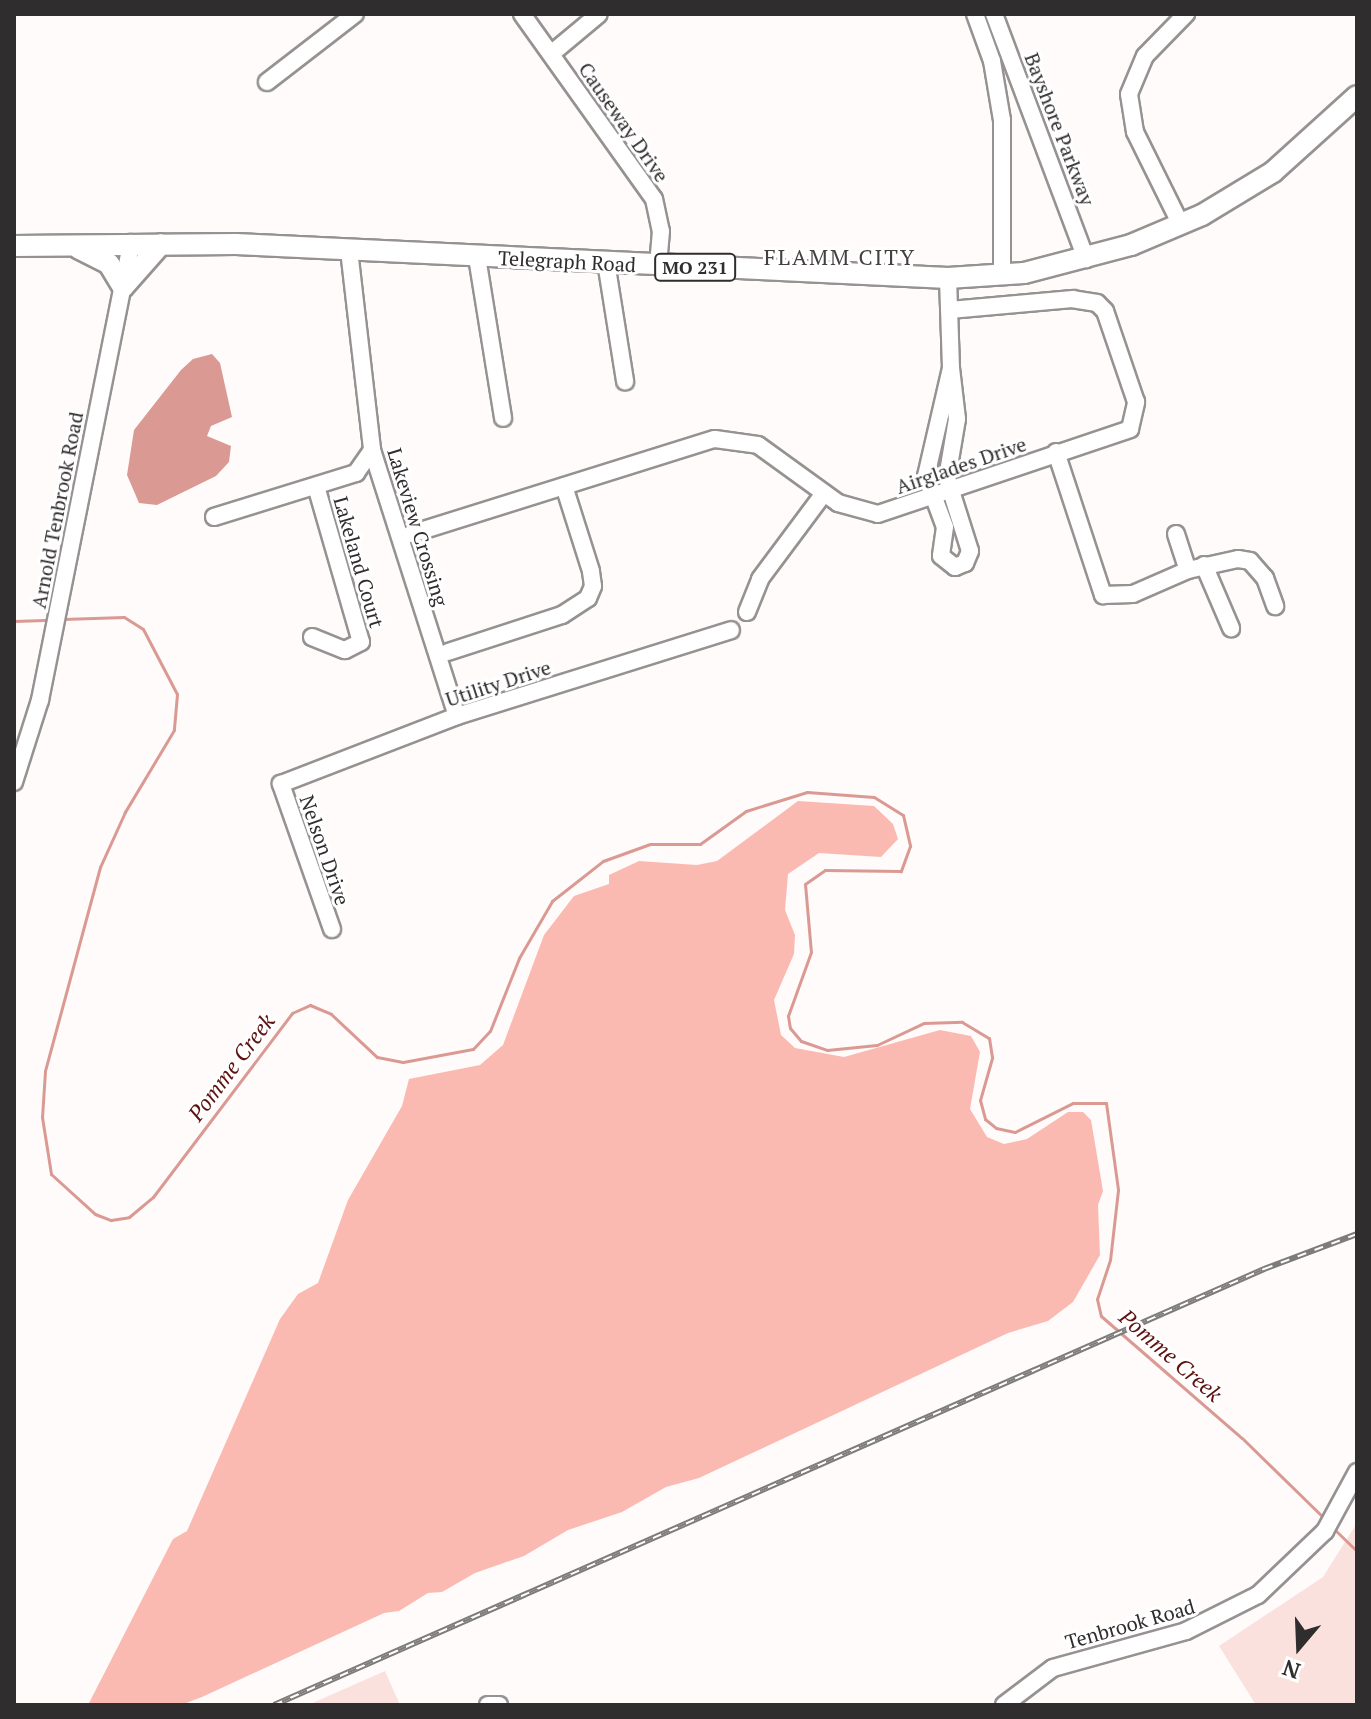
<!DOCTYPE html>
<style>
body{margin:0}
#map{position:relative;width:1371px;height:1719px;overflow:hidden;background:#fefbfa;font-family:"PT Serif",serif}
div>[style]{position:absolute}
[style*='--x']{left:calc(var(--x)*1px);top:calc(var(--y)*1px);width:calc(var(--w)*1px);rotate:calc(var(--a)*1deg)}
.green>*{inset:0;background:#fbe1dd}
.forest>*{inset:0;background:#fbbab1}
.water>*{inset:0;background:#da9a93}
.stream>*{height:3px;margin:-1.5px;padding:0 1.5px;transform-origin:1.5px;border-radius:1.5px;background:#da9a93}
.roads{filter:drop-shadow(2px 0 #969291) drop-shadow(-2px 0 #969291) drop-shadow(0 2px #969291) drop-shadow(0 -2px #969291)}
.minor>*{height:16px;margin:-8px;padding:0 8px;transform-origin:8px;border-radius:8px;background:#fff}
.major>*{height:20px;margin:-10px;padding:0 10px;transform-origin:10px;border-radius:10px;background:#fff}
.rail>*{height:6px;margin-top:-3px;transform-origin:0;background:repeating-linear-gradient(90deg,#fff 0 9px,#7e7b7b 0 18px);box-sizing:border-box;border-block:2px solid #7e7b7b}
span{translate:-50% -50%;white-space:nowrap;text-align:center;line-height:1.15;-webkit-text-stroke:6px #fff;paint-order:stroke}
.shield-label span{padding:2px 6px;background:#fff;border:2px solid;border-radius:6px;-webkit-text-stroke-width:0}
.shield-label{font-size:18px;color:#2f2d2d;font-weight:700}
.street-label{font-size:20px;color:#2f2d2d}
.neighbourhood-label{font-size:22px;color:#444040;letter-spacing:2px}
.water-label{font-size:22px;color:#5d1210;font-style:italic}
.frame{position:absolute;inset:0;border:16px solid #2f2d2d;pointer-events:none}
.north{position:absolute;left:1259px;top:1607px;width:80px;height:80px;-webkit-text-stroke:6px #fff;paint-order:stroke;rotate:199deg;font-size:22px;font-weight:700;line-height:32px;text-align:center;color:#2f2d2d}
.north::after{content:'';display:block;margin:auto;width:28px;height:36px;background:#2f2d2d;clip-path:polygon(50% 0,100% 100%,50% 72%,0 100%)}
</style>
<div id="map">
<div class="green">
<div style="clip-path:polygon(1357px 1523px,1357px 1705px,1256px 1705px,1219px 1646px,1323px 1577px)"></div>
<div style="clip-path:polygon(385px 1671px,400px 1705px,308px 1705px)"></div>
</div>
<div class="forest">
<div style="clip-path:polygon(798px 801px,874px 806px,893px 824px,898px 839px,881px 857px,819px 853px,788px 874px,785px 910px,795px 935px,794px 954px,774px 1000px,781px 1035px,795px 1048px,844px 1057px,940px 1030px,971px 1036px,980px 1052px,970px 1109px,987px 1137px,1004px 1144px,1027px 1139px,1068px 1112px,1083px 1112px,1091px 1120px,1103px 1191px,1098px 1205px,1100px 1255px,1073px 1302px,1048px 1321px,1008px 1333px,699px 1478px,666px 1487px,622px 1512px,568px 1530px,524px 1556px,475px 1573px,442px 1592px,428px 1593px,399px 1611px,384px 1613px,202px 1697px,181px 1705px,88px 1705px,173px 1539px,187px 1531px,280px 1319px,298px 1294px,318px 1283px,348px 1200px,402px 1106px,409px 1079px,480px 1065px,503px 1045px,544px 935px,574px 896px,609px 884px,609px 875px,639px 861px,697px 865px,717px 861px)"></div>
</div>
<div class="water">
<div style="clip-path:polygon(212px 354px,220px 363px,232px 417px,211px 426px,207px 436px,231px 446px,229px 462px,216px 476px,157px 505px,139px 503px,127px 475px,134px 430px,181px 370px,193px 359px)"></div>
</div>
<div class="stream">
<div style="--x:63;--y:619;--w:61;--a:-1.9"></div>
<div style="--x:124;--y:617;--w:22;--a:32"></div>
<div style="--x:143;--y:629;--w:73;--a:62.4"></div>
<div style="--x:177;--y:694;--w:36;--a:95"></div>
<div style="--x:174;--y:730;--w:96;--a:120.9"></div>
<div style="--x:125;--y:812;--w:60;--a:114.4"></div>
<div style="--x:100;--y:867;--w:211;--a:105.1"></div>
<div style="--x:45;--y:1071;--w:46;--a:93.7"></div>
<div style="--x:42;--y:1117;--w:58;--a:81"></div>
<div style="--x:51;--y:1174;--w:59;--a:42.3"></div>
<div style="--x:95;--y:1214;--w:17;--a:21"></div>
<div style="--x:111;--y:1220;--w:18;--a:-9"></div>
<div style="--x:129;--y:1217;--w:31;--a:-40"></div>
<div style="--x:153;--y:1197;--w:231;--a:-52.9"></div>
<div style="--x:292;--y:1013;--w:20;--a:-24"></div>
<div style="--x:310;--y:1005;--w:23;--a:23"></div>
<div style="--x:331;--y:1014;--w:63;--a:43.1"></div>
<div style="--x:377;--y:1057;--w:26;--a:11"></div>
<div style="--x:403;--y:1062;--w:71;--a:-10.5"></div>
<div style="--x:473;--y:1049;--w:25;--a:-47"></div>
<div style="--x:490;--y:1031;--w:79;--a:-68.3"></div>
<div style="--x:519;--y:958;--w:66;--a:-59.9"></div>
<div style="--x:552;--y:901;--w:65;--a:-38.1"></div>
<div style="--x:603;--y:861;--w:50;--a:-19.9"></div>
<div style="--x:650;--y:844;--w:50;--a:0"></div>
<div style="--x:700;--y:844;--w:57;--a:-35.7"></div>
<div style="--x:746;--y:811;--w:64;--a:-17.3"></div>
<div style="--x:807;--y:792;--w:67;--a:4.3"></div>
<div style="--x:874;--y:797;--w:34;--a:32"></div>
<div style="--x:903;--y:815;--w:32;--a:77"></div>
<div style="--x:910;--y:846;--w:27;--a:110"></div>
<div style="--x:901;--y:871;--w:76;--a:-179.2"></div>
<div style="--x:825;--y:870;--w:24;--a:145"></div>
<div style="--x:805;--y:884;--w:68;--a:85"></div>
<div style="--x:811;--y:952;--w:68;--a:109.8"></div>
<div style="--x:788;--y:1016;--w:12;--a:81"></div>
<div style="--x:790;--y:1028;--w:17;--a:50"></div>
<div style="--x:801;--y:1041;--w:28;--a:19"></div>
<div style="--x:827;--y:1050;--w:50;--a:-5.7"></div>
<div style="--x:877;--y:1045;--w:52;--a:-25.1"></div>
<div style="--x:924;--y:1023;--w:38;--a:-2"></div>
<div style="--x:962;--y:1022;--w:31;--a:31"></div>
<div style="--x:989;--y:1038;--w:20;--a:81"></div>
<div style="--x:992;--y:1058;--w:44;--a:105.9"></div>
<div style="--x:980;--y:1100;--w:20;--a:75"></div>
<div style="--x:985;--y:1119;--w:14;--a:39"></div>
<div style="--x:996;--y:1128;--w:19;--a:12"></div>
<div style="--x:1015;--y:1132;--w:65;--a:-26.6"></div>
<div style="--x:1073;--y:1103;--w:33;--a:0"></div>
<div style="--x:1106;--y:1103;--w:88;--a:82.1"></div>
<div style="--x:1118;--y:1190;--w:70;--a:96.5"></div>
<div style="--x:1110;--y:1260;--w:41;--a:108.4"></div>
<div style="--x:1097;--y:1299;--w:17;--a:77"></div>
<div style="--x:1101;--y:1316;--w:186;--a:40.9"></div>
<div style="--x:1242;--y:1438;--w:117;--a:44.3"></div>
<div style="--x:14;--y:621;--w:38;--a:-2"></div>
<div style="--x:1334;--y:1529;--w:32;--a:44"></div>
</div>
<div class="roads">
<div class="minor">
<div style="--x:522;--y:14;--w:227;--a:54.5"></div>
<div style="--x:654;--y:199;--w:33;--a:78"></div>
<div style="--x:661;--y:231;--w:35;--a:95"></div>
<div style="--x:975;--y:14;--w:50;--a:70.1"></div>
<div style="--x:992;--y:61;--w:60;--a:80.4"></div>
<div style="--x:1002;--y:120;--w:156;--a:90"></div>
<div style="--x:994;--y:14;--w:262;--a:69.4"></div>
<div style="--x:551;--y:54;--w:62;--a:-39.8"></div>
<div style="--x:267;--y:82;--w:111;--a:-37.7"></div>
<div style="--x:1181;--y:225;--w:104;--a:-116.3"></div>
<div style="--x:1135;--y:132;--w:38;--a:-99"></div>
<div style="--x:1129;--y:94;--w:41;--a:-67.2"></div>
<div style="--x:1145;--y:56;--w:59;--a:-45.7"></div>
<div style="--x:349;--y:250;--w:201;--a:83.4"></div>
<div style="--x:372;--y:450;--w:279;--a:72.3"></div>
<div style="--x:477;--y:257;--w:163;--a:80.8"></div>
<div style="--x:606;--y:262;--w:121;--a:80.9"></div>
<div style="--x:948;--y:278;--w:90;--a:88.1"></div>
<div style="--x:951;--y:368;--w:111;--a:103"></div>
<div style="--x:926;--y:476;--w:54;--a:69.6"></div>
<div style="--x:945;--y:527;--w:29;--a:98"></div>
<div style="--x:941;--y:556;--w:18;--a:38"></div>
<div style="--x:955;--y:567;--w:11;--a:-22"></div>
<div style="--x:965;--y:563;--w:13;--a:-67"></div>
<div style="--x:970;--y:551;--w:77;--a:-107.5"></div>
<div style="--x:947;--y:478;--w:60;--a:-80.4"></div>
<div style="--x:957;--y:419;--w:51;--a:-96.7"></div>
<div style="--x:1056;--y:452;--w:151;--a:71.8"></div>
<div style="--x:1103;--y:595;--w:30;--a:-2"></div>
<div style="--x:1133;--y:594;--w:60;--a:-23.6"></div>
<div style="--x:1188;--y:570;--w:51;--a:-12.4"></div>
<div style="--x:1238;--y:559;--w:12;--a:9"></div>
<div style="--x:1250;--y:561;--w:23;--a:49"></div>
<div style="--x:1265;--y:578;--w:30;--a:70"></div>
<div style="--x:214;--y:517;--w:149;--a:-17.2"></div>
<div style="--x:356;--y:473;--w:28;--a:-55"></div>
<div style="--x:411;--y:534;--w:318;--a:-17.4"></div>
<div style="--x:715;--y:439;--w:43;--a:7.9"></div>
<div style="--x:758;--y:445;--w:99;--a:35.9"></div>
<div style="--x:838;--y:503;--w:41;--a:15.4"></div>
<div style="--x:878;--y:514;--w:266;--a:-18.6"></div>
<div style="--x:1130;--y:429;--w:28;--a:-77"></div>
<div style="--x:1136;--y:402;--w:96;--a:-108.8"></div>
<div style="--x:1105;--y:311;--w:11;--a:-135"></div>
<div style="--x:1097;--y:303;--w:24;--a:-171"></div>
<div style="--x:1073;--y:299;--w:124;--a:174.9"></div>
<div style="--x:1176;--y:534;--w:38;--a:72"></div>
<div style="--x:1204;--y:565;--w:69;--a:66.8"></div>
<div style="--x:747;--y:612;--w:35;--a:-68"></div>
<div style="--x:760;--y:579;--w:107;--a:-53.3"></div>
<div style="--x:312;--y:637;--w:35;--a:22"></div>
<div style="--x:345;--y:650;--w:18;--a:-27"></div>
<div style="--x:361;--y:642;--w:162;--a:-106.1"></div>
<div style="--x:448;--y:652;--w:120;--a:-18"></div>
<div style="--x:562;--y:615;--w:31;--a:-33"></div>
<div style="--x:588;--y:598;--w:13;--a:-67"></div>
<div style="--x:593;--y:586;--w:15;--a:-98"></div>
<div style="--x:591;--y:571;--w:89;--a:-107.6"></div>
<div style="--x:14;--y:782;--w:86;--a:-72.4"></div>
<div style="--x:40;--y:700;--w:466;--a:-78.7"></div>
<div style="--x:332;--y:929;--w:154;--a:-109.4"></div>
<div style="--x:281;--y:784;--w:189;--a:-21.1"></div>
<div style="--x:457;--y:716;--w:287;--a:-17.4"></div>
<div style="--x:488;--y:1705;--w:11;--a:0"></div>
<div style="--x:1004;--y:1705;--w:61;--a:-37.1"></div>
<div style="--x:1053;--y:1668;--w:138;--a:-15.5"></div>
<div style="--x:1186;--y:1631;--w:80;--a:-26.6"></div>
<div style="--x:1258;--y:1595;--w:93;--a:-43.7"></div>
<div style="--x:1325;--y:1531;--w:67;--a:-61.5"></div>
</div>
<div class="major">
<div style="--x:14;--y:246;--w:222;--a:-0.5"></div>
<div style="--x:236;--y:244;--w:713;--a:2.73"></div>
<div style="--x:948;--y:278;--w:76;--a:-3.8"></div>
<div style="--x:1024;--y:273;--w:111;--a:-14.7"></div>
<div style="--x:1131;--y:245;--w:77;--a:-22.9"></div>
<div style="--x:1202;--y:215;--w:83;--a:-31.2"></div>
<div style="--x:1273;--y:172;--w:113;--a:-42.1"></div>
<div style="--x:78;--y:248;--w:35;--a:27"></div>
<div style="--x:109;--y:264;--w:27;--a:59"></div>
<div style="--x:123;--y:287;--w:57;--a:-48.5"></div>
</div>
</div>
<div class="rail">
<div style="--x:274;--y:1705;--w:1082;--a:-23.77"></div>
<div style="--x:1264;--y:1269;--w:99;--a:-20.6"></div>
</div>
<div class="shield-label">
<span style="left:695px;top:267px">MO 231</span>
</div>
<div class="street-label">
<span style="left:624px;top:122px;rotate:55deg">Causeway Drive</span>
<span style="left:1060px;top:129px;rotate:69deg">Bayshore Parkway</span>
<span style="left:567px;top:261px;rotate:3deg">Telegraph Road</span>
<span style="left:961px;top:465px;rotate:-19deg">Airglades Drive</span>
<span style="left:57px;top:510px;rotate:-79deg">Arnold Tenbrook Road</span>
<span style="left:418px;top:527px;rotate:73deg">Lakeview Crossing</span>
<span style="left:359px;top:562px;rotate:74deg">Lakeland Court</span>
<span style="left:498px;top:683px;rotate:-18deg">Utility Drive</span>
<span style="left:325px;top:850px;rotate:71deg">Nelson Drive</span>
<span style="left:1130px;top:1624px;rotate:-16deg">Tenbrook Road</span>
</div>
<div class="neighbourhood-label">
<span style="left:840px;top:257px">FLAMM CITY</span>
</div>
<div class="water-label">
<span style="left:231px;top:1067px;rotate:-53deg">Pomme Creek</span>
<span style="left:1171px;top:1355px;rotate:41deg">Pomme Creek</span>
</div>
<div class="frame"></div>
<div class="north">N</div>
</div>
